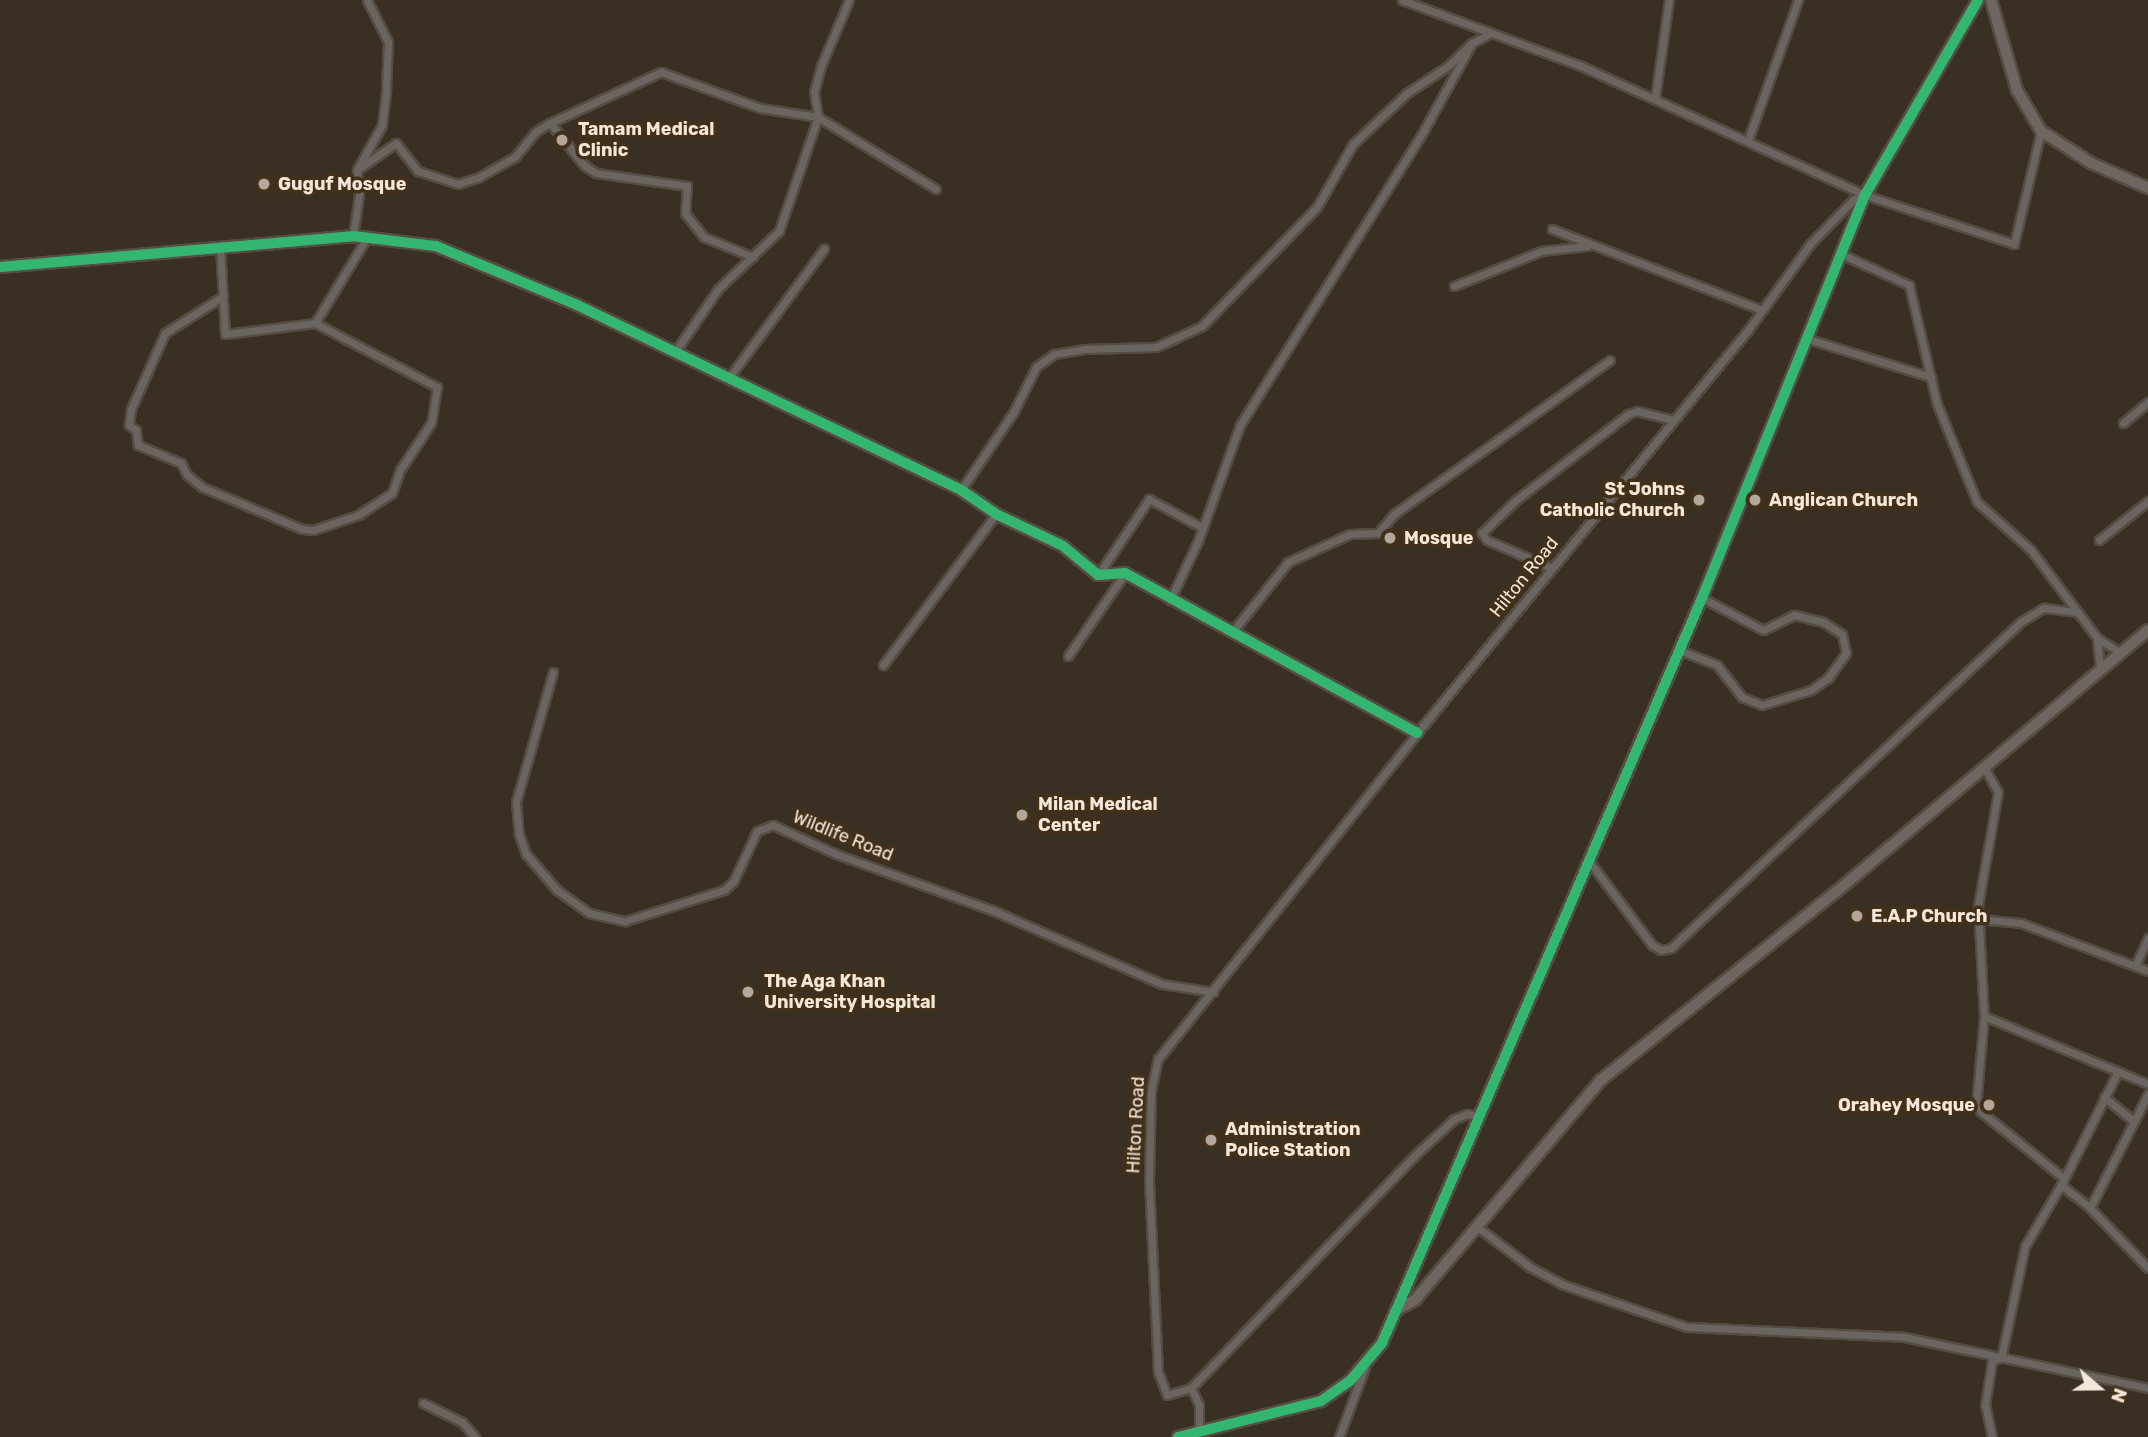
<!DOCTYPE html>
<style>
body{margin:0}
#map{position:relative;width:2148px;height:1437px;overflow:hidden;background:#392f23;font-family:Rubik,sans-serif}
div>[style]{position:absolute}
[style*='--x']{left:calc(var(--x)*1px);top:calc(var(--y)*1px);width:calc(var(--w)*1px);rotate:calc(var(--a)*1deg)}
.roads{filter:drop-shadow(2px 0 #554c42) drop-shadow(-2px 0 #554c42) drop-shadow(0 2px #554c42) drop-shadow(0 -2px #554c42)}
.street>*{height:7px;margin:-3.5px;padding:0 3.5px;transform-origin:3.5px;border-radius:3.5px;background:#6b6562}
.secondary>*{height:10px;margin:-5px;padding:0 5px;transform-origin:5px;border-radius:5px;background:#6f6662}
.cycleway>*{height:10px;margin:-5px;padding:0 5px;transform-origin:5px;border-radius:5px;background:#33b770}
.dots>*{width:19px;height:19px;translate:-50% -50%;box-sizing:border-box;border:4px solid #433019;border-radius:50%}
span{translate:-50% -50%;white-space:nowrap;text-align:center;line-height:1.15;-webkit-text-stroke:7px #433019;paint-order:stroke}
.poi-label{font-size:18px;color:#f3e7da;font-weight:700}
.left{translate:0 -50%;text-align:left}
.right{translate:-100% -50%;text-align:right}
.street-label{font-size:18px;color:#f3e7da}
.north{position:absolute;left:2064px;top:1353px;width:70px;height:70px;-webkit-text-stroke:5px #433019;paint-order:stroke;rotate:110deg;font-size:19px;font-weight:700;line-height:28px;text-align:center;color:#f3e7da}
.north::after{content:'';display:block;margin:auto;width:24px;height:32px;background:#f3e7da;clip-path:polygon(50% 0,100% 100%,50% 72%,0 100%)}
</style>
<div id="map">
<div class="roads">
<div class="street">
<div style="--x:1402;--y:0;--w:191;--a:20.2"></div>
<div style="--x:1581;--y:66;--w:312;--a:24.4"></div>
<div style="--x:1865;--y:195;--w:157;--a:18.2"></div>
<div style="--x:2014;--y:244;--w:116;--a:-76.6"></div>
<div style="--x:1655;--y:98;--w:99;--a:-81.9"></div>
<div style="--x:550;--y:123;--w:54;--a:51"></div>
<div style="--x:584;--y:165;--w:14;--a:34"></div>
<div style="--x:596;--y:173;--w:92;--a:8.1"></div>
<div style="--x:687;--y:186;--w:27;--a:94"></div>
<div style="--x:685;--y:213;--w:31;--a:52"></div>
<div style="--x:704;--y:237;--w:53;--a:22.2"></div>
<div style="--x:1748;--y:140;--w:149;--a:-70.3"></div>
<div style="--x:357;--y:170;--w:47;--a:-34.7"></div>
<div style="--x:396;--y:143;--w:36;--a:52"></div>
<div style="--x:418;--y:171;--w:42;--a:18"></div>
<div style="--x:458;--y:184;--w:22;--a:-18"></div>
<div style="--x:479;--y:177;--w:41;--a:-29.1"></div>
<div style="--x:515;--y:157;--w:32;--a:-51"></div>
<div style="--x:535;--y:132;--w:17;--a:-31"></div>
<div style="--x:550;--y:123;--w:122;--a:-24.7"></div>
<div style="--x:661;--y:72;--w:105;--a:20"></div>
<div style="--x:760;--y:108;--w:59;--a:8.8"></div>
<div style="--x:818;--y:117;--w:138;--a:31.4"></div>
<div style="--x:1552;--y:229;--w:225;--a:21.1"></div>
<div style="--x:353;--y:236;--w:41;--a:-81.7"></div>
<div style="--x:359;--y:195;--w:25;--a:-95"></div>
<div style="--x:357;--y:170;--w:51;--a:-60.9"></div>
<div style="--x:382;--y:125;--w:35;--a:-83"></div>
<div style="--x:386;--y:90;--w:48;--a:-87.6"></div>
<div style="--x:388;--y:42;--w:47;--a:-116.6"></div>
<div style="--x:220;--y:247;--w:87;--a:86.7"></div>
<div style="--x:225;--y:334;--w:91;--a:-7"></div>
<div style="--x:315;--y:323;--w:138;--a:27.7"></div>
<div style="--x:437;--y:387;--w:36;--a:99"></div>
<div style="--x:431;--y:423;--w:56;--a:123.4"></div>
<div style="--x:400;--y:470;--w:24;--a:109"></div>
<div style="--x:392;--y:493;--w:40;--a:147.1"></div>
<div style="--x:358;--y:515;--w:47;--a:161.6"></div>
<div style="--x:313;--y:530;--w:11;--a:-175"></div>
<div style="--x:302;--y:529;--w:108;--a:-157.2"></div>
<div style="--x:202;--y:487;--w:19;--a:-141"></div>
<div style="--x:187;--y:475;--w:13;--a:-117"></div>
<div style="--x:181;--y:463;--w:47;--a:-157.3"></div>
<div style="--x:138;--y:445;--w:15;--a:-98"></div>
<div style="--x:136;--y:430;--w:9;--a:-144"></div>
<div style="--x:129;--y:425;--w:16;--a:-83"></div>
<div style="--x:131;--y:409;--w:83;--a:-65.9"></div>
<div style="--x:165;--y:333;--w:69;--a:-32.5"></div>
<div style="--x:1841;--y:254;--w:75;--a:24.5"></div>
<div style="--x:1909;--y:285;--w:122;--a:76.8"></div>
<div style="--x:1937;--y:404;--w:106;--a:67.8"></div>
<div style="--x:1977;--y:502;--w:72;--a:41.6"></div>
<div style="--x:2031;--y:550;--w:110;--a:53.1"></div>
<div style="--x:2097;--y:638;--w:26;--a:32"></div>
<div style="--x:1454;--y:286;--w:94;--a:-21.9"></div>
<div style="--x:1541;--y:251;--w:46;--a:-6.2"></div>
<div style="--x:315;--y:323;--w:98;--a:-58.7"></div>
<div style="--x:1808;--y:339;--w:129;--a:17.2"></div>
<div style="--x:675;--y:352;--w:76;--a:-55.7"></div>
<div style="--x:718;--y:289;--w:84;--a:-43.6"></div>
<div style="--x:779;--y:231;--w:120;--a:-71.1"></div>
<div style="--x:818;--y:117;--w:25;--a:-99"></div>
<div style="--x:814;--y:92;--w:27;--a:-75"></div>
<div style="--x:821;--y:66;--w:72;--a:-67"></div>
<div style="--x:728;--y:379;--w:162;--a:-53.6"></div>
<div style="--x:2123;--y:423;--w:33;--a:-40"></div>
<div style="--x:961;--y:490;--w:93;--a:-56"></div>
<div style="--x:1013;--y:413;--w:51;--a:-63.4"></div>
<div style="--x:1036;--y:367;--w:22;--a:-36"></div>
<div style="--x:1054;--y:354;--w:30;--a:-9"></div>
<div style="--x:1084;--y:349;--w:72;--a:-1.6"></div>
<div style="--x:1156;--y:347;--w:51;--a:-24.5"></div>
<div style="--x:1202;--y:326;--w:165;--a:-46"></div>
<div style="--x:1317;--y:207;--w:73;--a:-60.3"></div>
<div style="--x:1353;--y:144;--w:74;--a:-43.4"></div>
<div style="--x:1407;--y:93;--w:49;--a:-33.4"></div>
<div style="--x:1448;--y:66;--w:33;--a:-44"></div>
<div style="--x:2099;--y:540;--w:63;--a:-38.5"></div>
<div style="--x:1552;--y:568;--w:71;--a:-156.7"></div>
<div style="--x:1487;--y:540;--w:9;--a:-126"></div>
<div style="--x:1482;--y:533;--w:47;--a:-44.1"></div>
<div style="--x:1516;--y:500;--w:141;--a:-37.5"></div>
<div style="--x:1628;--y:414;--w:9;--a:-18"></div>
<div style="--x:1637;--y:411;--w:37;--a:14"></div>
<div style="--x:1098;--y:575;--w:92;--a:-56.1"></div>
<div style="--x:1149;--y:499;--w:61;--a:28.2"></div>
<div style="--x:1170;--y:600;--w:65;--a:-64.6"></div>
<div style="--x:1198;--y:541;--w:123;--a:-70.1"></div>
<div style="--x:1240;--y:425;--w:348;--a:-58"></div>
<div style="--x:1424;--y:130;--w:99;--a:-61.1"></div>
<div style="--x:1472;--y:43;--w:17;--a:-28"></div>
<div style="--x:1233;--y:631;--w:88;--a:-51.4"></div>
<div style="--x:1288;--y:562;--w:68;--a:-24.3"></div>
<div style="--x:1350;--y:534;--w:28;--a:-2"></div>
<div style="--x:1378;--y:533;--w:25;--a:-50"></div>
<div style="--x:1394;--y:514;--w:265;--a:-35.5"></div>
<div style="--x:2097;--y:639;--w:27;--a:84"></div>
<div style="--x:1679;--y:650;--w:41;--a:21.5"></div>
<div style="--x:1717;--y:665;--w:41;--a:52"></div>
<div style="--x:1742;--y:697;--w:22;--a:22"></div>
<div style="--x:1762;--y:705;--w:51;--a:-17"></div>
<div style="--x:1811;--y:690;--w:21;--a:-35"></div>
<div style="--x:1828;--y:678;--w:31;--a:-54"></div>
<div style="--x:1846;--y:653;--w:19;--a:-102"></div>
<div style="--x:1842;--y:634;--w:22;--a:-148"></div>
<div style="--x:1823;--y:622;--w:30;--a:-166"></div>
<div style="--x:1794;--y:615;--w:34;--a:154"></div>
<div style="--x:1763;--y:630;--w:69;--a:-152.3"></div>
<div style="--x:1068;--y:656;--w:101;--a:-55.5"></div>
<div style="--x:883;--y:665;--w:189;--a:-53.2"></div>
<div style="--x:553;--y:672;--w:135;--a:105.9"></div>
<div style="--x:516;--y:802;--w:32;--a:85"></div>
<div style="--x:519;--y:834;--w:21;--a:71"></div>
<div style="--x:526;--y:854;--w:48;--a:49.3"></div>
<div style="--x:557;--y:890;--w:39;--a:36"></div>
<div style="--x:589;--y:913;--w:37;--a:13"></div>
<div style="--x:625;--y:921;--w:104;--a:-17.4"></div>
<div style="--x:724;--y:890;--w:12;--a:-42"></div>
<div style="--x:733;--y:882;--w:56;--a:-64.8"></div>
<div style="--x:757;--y:831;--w:17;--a:-21"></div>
<div style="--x:773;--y:825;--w:69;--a:24.7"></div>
<div style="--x:836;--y:854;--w:168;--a:19.8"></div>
<div style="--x:994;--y:911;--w:183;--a:23.5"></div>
<div style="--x:1162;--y:984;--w:52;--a:8.9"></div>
<div style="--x:1984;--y:767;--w:29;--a:61"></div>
<div style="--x:1998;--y:792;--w:116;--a:100"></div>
<div style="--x:1978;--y:906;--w:110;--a:86.9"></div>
<div style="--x:1984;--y:1016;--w:78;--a:95.1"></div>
<div style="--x:1977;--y:1094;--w:17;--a:80"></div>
<div style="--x:1980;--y:1111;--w:105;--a:38.8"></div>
<div style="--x:1589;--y:861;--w:105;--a:53.1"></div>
<div style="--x:1652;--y:945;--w:10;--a:29"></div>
<div style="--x:1661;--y:950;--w:10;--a:-11"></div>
<div style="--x:1671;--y:948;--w:480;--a:-43"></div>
<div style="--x:2022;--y:621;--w:26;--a:-31"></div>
<div style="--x:2044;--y:608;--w:34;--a:7"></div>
<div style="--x:1978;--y:919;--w:43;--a:5.3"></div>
<div style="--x:2021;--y:923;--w:136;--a:20.7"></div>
<div style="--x:2135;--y:966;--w:31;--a:-65"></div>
<div style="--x:1984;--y:1016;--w:178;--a:22.5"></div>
<div style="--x:2104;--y:1097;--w:38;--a:39"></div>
<div style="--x:2061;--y:1185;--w:37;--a:38"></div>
<div style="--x:2090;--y:1208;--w:83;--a:46"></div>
<div style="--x:2090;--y:1208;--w:128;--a:-63"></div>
<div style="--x:1476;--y:1226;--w:68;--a:37.2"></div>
<div style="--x:1530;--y:1267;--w:38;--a:28"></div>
<div style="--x:1564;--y:1285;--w:130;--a:18.9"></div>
<div style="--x:1687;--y:1327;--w:217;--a:2.6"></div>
<div style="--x:1904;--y:1337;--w:249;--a:11.8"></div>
<div style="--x:2001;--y:1358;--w:115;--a:-77.9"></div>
<div style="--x:2025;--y:1246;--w:71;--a:-59.5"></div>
<div style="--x:2061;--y:1185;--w:127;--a:-63.4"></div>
<div style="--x:1191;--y:1388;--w:323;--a:-46.1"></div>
<div style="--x:1415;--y:1155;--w:53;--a:-42.7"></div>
<div style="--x:1454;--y:1119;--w:14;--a:-21"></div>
<div style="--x:1467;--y:1114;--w:13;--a:9"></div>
<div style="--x:423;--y:1403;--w:43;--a:26"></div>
<div style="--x:462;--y:1422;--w:20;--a:49"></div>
<div style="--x:1199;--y:1432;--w:27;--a:-90"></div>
<div style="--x:1199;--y:1405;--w:19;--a:-115"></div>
<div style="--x:1191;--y:1388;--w:25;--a:164"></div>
<div style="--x:1167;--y:1395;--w:25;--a:-111"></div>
<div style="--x:1158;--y:1372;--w:192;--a:-92.7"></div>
<div style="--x:1149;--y:1180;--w:89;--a:-88.7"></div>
<div style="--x:1151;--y:1091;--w:33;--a:-78"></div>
<div style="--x:1158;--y:1059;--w:416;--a:-51.5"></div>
<div style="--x:1417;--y:733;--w:522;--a:-50.6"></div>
<div style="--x:1748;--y:330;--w:106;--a:-54.2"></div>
<div style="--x:1810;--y:244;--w:62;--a:-45.7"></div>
<div style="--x:1853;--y:200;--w:13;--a:-23"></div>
<div style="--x:1339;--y:1437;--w:75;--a:-69.6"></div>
<div style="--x:1992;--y:1437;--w:33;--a:-102"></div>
<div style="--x:1985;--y:1405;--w:45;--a:-81"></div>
<div style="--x:1992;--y:1361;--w:9;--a:-21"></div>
</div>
<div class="secondary">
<div style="--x:1991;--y:0;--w:94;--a:73.9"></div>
<div style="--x:2017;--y:90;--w:48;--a:59.7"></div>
<div style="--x:2041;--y:131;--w:59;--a:32.6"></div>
<div style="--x:2091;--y:163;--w:62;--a:23.7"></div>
<div style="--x:0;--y:267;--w:354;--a:-5"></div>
<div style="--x:353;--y:236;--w:84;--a:6.9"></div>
<div style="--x:436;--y:246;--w:153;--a:22.7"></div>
<div style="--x:577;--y:305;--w:426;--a:25.7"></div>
<div style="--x:961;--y:490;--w:42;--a:34.4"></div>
<div style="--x:996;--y:514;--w:74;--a:25.5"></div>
<div style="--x:1063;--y:546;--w:45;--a:39.6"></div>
<div style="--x:1098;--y:575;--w:27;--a:-4"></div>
<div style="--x:1125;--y:573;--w:333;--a:28.7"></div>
<div style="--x:1398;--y:1309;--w:19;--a:-28"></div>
<div style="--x:1415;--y:1300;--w:288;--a:-49.8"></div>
<div style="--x:1601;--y:1080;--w:301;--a:-38.7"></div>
<div style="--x:1836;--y:892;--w:407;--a:-40"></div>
<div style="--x:1178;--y:1437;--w:147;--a:-14.1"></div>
<div style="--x:1321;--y:1401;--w:35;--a:-35"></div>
<div style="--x:1350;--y:1381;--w:50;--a:-49.9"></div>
<div style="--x:1382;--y:1343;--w:811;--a:-66.76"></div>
<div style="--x:1702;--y:598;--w:435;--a:-68"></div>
<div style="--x:1865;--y:195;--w:225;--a:-59.9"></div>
</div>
</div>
<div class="cycleway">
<div style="--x:0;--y:267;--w:354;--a:-5"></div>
<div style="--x:353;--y:236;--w:84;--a:6.9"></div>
<div style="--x:436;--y:246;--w:153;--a:22.7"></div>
<div style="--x:577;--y:305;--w:426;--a:25.7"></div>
<div style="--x:961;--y:490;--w:42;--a:34.4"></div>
<div style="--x:996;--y:514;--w:74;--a:25.5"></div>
<div style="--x:1063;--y:546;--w:45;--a:39.6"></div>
<div style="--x:1098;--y:575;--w:27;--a:-4"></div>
<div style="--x:1125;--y:573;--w:333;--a:28.7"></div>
<div style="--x:1178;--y:1437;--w:147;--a:-14.1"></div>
<div style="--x:1321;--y:1401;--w:35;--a:-35"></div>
<div style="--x:1350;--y:1381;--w:50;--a:-49.9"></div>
<div style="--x:1382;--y:1343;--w:811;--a:-66.76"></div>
<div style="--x:1702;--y:598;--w:435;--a:-68"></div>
<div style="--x:1865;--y:195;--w:225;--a:-59.9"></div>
</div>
<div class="dots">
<div style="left:562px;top:140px;background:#b2a79a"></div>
<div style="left:264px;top:184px;background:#b2a79a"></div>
<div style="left:1699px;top:500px;background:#b2a79a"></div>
<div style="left:1755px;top:500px;background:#b2a79a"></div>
<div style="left:1390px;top:538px;background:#b2a79a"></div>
<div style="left:1022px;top:815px;background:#b2a79a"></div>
<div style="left:1857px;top:916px;background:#b2a79a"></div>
<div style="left:748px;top:992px;background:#b2a79a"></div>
<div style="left:1989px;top:1105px;background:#b2a79a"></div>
<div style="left:1211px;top:1140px;background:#b2a79a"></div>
</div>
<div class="poi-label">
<span class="left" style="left:578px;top:140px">Tamam Medical<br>Clinic</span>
<span class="left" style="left:278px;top:184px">Guguf Mosque</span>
<span class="right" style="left:1685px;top:500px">St Johns<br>Catholic Church</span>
<span class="left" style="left:1769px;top:500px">Anglican Church</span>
<span class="left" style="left:1404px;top:538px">Mosque</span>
<span class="left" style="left:1038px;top:815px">Milan Medical<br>Center</span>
<span class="left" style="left:1871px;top:916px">E.A.P Church</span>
<span class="left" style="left:764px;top:992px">The Aga Khan<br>University Hospital</span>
<span class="right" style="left:1975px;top:1105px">Orahey Mosque</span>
<span class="left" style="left:1225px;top:1140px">Administration<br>Police Station</span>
</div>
<div class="street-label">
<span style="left:1524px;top:577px;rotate:-51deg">Hilton Road</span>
<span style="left:843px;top:836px;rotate:22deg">Wildlife Road</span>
<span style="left:1136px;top:1125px;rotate:-87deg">Hilton Road</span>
</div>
<div class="north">N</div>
</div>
